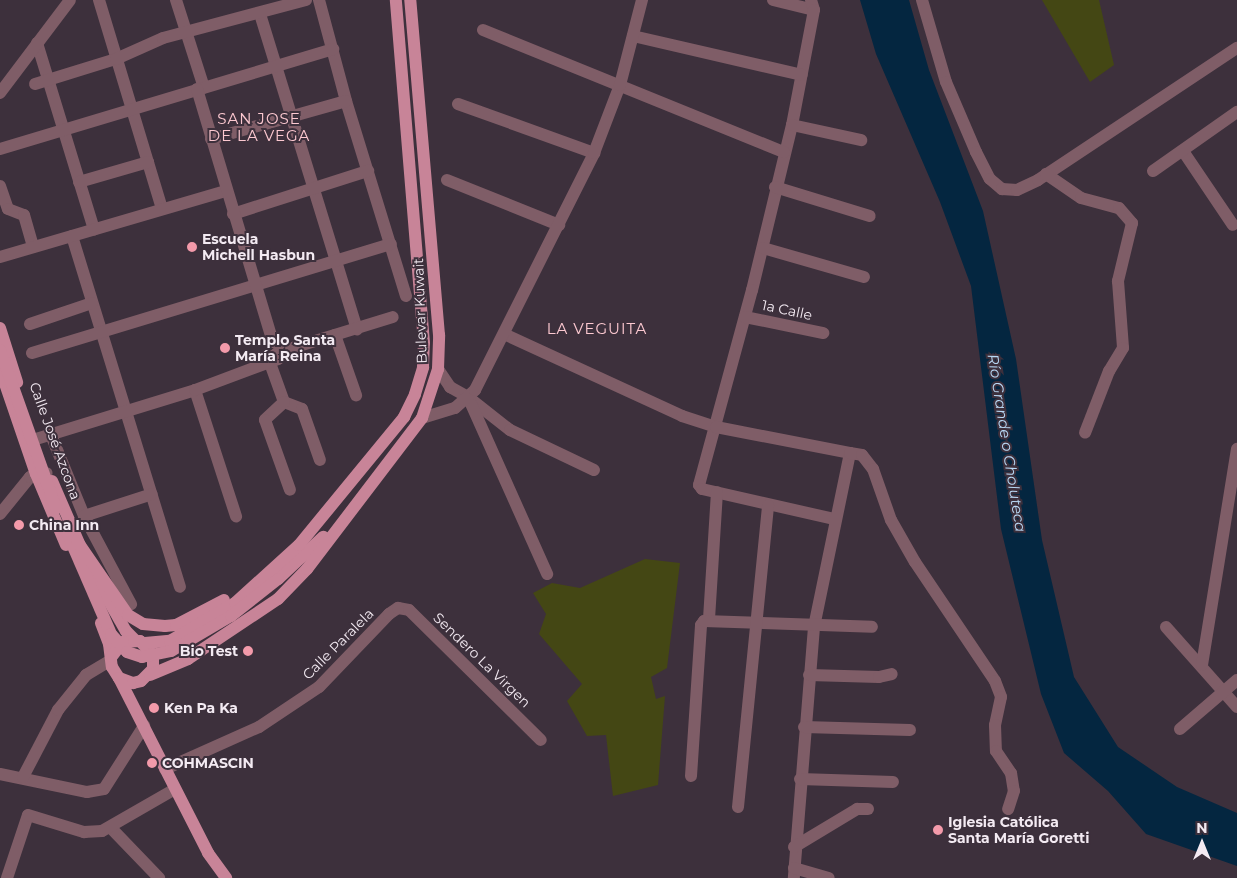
<!DOCTYPE html>
<meta charset="utf-8">
<style>
body{margin:0}
#map{position:relative;width:1237px;height:878px;overflow:hidden;background:#3d303c;font-family:Montserrat,sans-serif}
div>[style]{position:absolute}
[style*='--x']{left:calc(var(--x)*1px);top:calc(var(--y)*1px);width:calc(var(--w)*1px);rotate:calc(var(--a)*1deg)}
.green>*{inset:0;background:#444714}
.water>*{inset:0;background:#042640}
.minor>*{height:12px;margin:-6px;padding:0 6px;transform-origin:6px;border-radius:6px;background:#7f5d67}
.major>*{height:12px;margin:-6px;padding:0 6px;transform-origin:6px;border-radius:6px;background:#c88498}
.major-bridge>*{height:12px;margin:-6px;padding:0 6px;transform-origin:6px;border-radius:6px;background:#c88498}
.dots>*{width:14px;height:14px;translate:-50% -50%;box-sizing:border-box;border:2px solid #3d303c;border-radius:50%}
span{translate:-50% -50%;white-space:nowrap;text-align:center;line-height:1.15;-webkit-text-stroke:4px #3d303c;paint-order:stroke}
.poi-label{font-size:14px;color:#f3eaf2;font-weight:700}
.left{translate:0 -50%;text-align:left}
.right{translate:-100% -50%;text-align:right}
.street-label{font-size:14px;color:#f3eaf2}
.neighbourhood-label{font-size:15px;color:#fdc9d1;letter-spacing:1px}
.water-label{font-size:15px;color:#b8d8f5;font-style:italic}
.north{position:absolute;left:1177px;top:818px;width:50px;height:50px;-webkit-text-stroke:4px #3d303c;paint-order:stroke;rotate:0deg;font-size:14px;font-weight:700;line-height:20px;text-align:center;color:#f3eaf2}
.north::after{content:'';display:block;margin:auto;width:18px;height:22px;background:#f3eaf2;clip-path:polygon(50% 0,100% 100%,50% 72%,0 100%)}
</style>
<div id="map">
<div class="green">
<div style="clip-path:polygon(1042px 0,1099px 0,1114px 65px,1090px 82px)"></div>
<div style="clip-path:polygon(645px 559px,680px 563px,667px 668px,651px 677px,656px 699px,665px 696px,658px 785px,613px 796px,606px 735px,587px 736px,567px 701px,582px 684px,539px 634px,546px 614px,533px 593px,552px 583px,580px 588px)"></div>
</div>
<div class="water">
<div style="clip-path:polygon(860px 0,909px 0,929px 70px,983px 211px,1016px 359px,1042px 540px,1074px 677px,1118px 747px,1177px 787px,1237px 813px,1237px 866px,1146px 834px,1108px 791px,1064px 753px,1041px 694px,1001px 529px,971px 286px,940px 202px,876px 54px)"></div>
</div>
<div class="minor">
<div style="--x:99;--y:0;--w:218;--a:73.2"></div>
<div style="--x:176;--y:0;--w:92;--a:72.3"></div>
<div style="--x:319;--y:0;--w:105;--a:75"></div>
<div style="--x:346;--y:101;--w:204;--a:72.9"></div>
<div style="--x:773;--y:0;--w:42;--a:13.7"></div>
<div style="--x:811;--y:0;--w:10;--a:73"></div>
<div style="--x:814;--y:10;--w:117;--a:100.8"></div>
<div style="--x:792;--y:125;--w:170;--a:103.6"></div>
<div style="--x:752;--y:290;--w:202;--a:105.2"></div>
<div style="--x:699;--y:485;--w:5;--a:53"></div>
<div style="--x:702;--y:489;--w:135;--a:12.8"></div>
<div style="--x:922;--y:0;--w:85;--a:73.7"></div>
<div style="--x:946;--y:82;--w:76;--a:66.8"></div>
<div style="--x:976;--y:152;--w:30;--a:63"></div>
<div style="--x:990;--y:179;--w:16;--a:40"></div>
<div style="--x:1002;--y:189;--w:15;--a:4"></div>
<div style="--x:1017;--y:190;--w:23;--a:-25"></div>
<div style="--x:1038;--y:180;--w:239;--a:-33.6"></div>
<div style="--x:260;--y:14;--w:330;--a:72.9"></div>
<div style="--x:483;--y:30;--w:325;--a:22.1"></div>
<div style="--x:633;--y:36;--w:173;--a:13"></div>
<div style="--x:37;--y:43;--w:195;--a:73"></div>
<div style="--x:35;--y:84;--w:85;--a:-17.2"></div>
<div style="--x:116;--y:59;--w:51;--a:-24.1"></div>
<div style="--x:163;--y:38;--w:148;--a:-14.9"></div>
<div style="--x:0;--y:93;--w:116;--a:-53"></div>
<div style="--x:458;--y:104;--w:145;--a:19.8"></div>
<div style="--x:792;--y:125;--w:71;--a:12.3"></div>
<div style="--x:211;--y:139;--w:140;--a:-15.7"></div>
<div style="--x:0;--y:149;--w:348;--a:-16.7"></div>
<div style="--x:1183;--y:151;--w:89;--a:56"></div>
<div style="--x:1153;--y:171;--w:103;--a:-35.1"></div>
<div style="--x:1046;--y:174;--w:42;--a:34.4"></div>
<div style="--x:1081;--y:198;--w:39;--a:15"></div>
<div style="--x:1119;--y:208;--w:20;--a:49"></div>
<div style="--x:1132;--y:223;--w:60;--a:103.6"></div>
<div style="--x:1118;--y:281;--w:67;--a:85.7"></div>
<div style="--x:1123;--y:348;--w:27;--a:121"></div>
<div style="--x:1109;--y:371;--w:66;--a:111.2"></div>
<div style="--x:447;--y:180;--w:121;--a:21.9"></div>
<div style="--x:79;--y:182;--w:72;--a:-16.2"></div>
<div style="--x:0;--y:186;--w:24;--a:71"></div>
<div style="--x:8;--y:209;--w:17;--a:21"></div>
<div style="--x:24;--y:215;--w:33;--a:74"></div>
<div style="--x:775;--y:187;--w:99;--a:17"></div>
<div style="--x:233;--y:214;--w:142;--a:-17.7"></div>
<div style="--x:72;--y:236;--w:367;--a:72.9"></div>
<div style="--x:763;--y:248;--w:105;--a:16"></div>
<div style="--x:0;--y:257;--w:235;--a:-16.3"></div>
<div style="--x:745;--y:317;--w:80;--a:11.6"></div>
<div style="--x:30;--y:324;--w:65;--a:-18.7"></div>
<div style="--x:504;--y:334;--w:196;--a:24.7"></div>
<div style="--x:682;--y:416;--w:36;--a:18"></div>
<div style="--x:716;--y:427;--w:136;--a:11"></div>
<div style="--x:850;--y:453;--w:178;--a:101.7"></div>
<div style="--x:814;--y:627;--w:252;--a:94.6"></div>
<div style="--x:335;--y:335;--w:64;--a:70.7"></div>
<div style="--x:32;--y:353;--w:375;--a:-16.9"></div>
<div style="--x:276;--y:353;--w:122;--a:-17.1"></div>
<div style="--x:270;--y:363;--w:41;--a:70.3"></div>
<div style="--x:284;--y:402;--w:19;--a:21"></div>
<div style="--x:302;--y:409;--w:54;--a:70.6"></div>
<div style="--x:438;--y:369;--w:22;--a:56"></div>
<div style="--x:450;--y:387;--w:21;--a:29"></div>
<div style="--x:468;--y:397;--w:53;--a:38.2"></div>
<div style="--x:510;--y:430;--w:93;--a:25.5"></div>
<div style="--x:195;--y:390;--w:133;--a:72"></div>
<div style="--x:468;--y:397;--w:194;--a:65.9"></div>
<div style="--x:284;--y:402;--w:26;--a:137"></div>
<div style="--x:265;--y:420;--w:74;--a:70.3"></div>
<div style="--x:422;--y:418;--w:34;--a:-17"></div>
<div style="--x:455;--y:408;--w:27;--a:-42"></div>
<div style="--x:475;--y:390;--w:265;--a:-63.3"></div>
<div style="--x:594;--y:153;--w:73;--a:-69.1"></div>
<div style="--x:620;--y:85;--w:88;--a:-75.5"></div>
<div style="--x:51;--y:435;--w:87;--a:67.8"></div>
<div style="--x:84;--y:516;--w:100;--a:61.9"></div>
<div style="--x:36;--y:439;--w:166;--a:-17.1"></div>
<div style="--x:195;--y:390;--w:89;--a:-20.5"></div>
<div style="--x:278;--y:359;--w:282;--a:-106.7"></div>
<div style="--x:850;--y:453;--w:12;--a:9"></div>
<div style="--x:862;--y:455;--w:18;--a:52"></div>
<div style="--x:873;--y:469;--w:54;--a:70.6"></div>
<div style="--x:891;--y:520;--w:48;--a:60.3"></div>
<div style="--x:915;--y:562;--w:143;--a:56.1"></div>
<div style="--x:995;--y:681;--w:17;--a:69"></div>
<div style="--x:1001;--y:697;--w:29;--a:102"></div>
<div style="--x:995;--y:725;--w:26;--a:88"></div>
<div style="--x:996;--y:751;--w:27;--a:56"></div>
<div style="--x:1011;--y:773;--w:18;--a:81"></div>
<div style="--x:1014;--y:791;--w:19;--a:108"></div>
<div style="--x:0;--y:514;--w:48;--a:-51"></div>
<div style="--x:30;--y:477;--w:17;--a:-13"></div>
<div style="--x:84;--y:516;--w:71;--a:-17.9"></div>
<div style="--x:709;--y:619;--w:127;--a:-86.4"></div>
<div style="--x:1166;--y:627;--w:107;--a:48.4"></div>
<div style="--x:1202;--y:665;--w:219;--a:-80.8"></div>
<div style="--x:809;--y:675;--w:70;--a:1.6"></div>
<div style="--x:879;--y:677;--w:13;--a:-13"></div>
<div style="--x:804;--y:727;--w:106;--a:1.6"></div>
<div style="--x:1180;--y:729;--w:75;--a:-40.7"></div>
<div style="--x:165;--y:769;--w:103;--a:-24.1"></div>
<div style="--x:259;--y:727;--w:72;--a:-33.7"></div>
<div style="--x:319;--y:687;--w:101;--a:-46.2"></div>
<div style="--x:389;--y:614;--w:11;--a:-34"></div>
<div style="--x:398;--y:608;--w:11;--a:10"></div>
<div style="--x:409;--y:610;--w:185;--a:44.6"></div>
<div style="--x:0;--y:774;--w:89;--a:11.7"></div>
<div style="--x:87;--y:792;--w:17;--a:-10"></div>
<div style="--x:104;--y:789;--w:75;--a:-57.6"></div>
<div style="--x:691;--y:776;--w:151;--a:-86.2"></div>
<div style="--x:701;--y:625;--w:5;--a:-53"></div>
<div style="--x:704;--y:621;--w:168;--a:2"></div>
<div style="--x:23;--y:777;--w:76;--a:-62.4"></div>
<div style="--x:58;--y:710;--w:45;--a:-51.3"></div>
<div style="--x:86;--y:675;--w:29;--a:-31"></div>
<div style="--x:800;--y:779;--w:93;--a:1.8"></div>
<div style="--x:738;--y:807;--w:303;--a:-84.3"></div>
<div style="--x:110;--y:827;--w:71;--a:46.1"></div>
<div style="--x:794;--y:847;--w:74;--a:-31.1"></div>
<div style="--x:857;--y:809;--w:11;--a:0"></div>
<div style="--x:794;--y:868;--w:36;--a:16"></div>
<div style="--x:7;--y:878;--w:66;--a:-71.6"></div>
<div style="--x:28;--y:815;--w:59;--a:16.9"></div>
<div style="--x:84;--y:832;--w:18;--a:-3"></div>
<div style="--x:102;--y:831;--w:84;--a:-29.9"></div>
</div>
<div class="major">
<div style="--x:0;--y:328;--w:57;--a:72.5"></div>
<div style="--x:0;--y:369;--w:111;--a:71.1"></div>
<div style="--x:36;--y:474;--w:77;--a:67.1"></div>
<div style="--x:52;--y:481;--w:75;--a:66.5"></div>
<div style="--x:90;--y:568;--w:73;--a:60.3"></div>
<div style="--x:126;--y:631;--w:13;--a:45"></div>
<div style="--x:278;--y:579;--w:62;--a:-43"></div>
<div style="--x:101;--y:623;--w:22;--a:69"></div>
<div style="--x:109;--y:644;--w:23;--a:83"></div>
<div style="--x:112;--y:667;--w:13;--a:58"></div>
<div style="--x:119;--y:678;--w:15;--a:20"></div>
<div style="--x:133;--y:683;--w:8;--a:-14"></div>
<div style="--x:141;--y:681;--w:17;--a:-45"></div>
<div style="--x:153;--y:669;--w:14;--a:-90"></div>
<div style="--x:153;--y:655;--w:19;--a:-133"></div>
<div style="--x:140;--y:641;--w:17;--a:177"></div>
<div style="--x:123;--y:642;--w:18;--a:128"></div>
<div style="--x:165;--y:626;--w:11;--a:-5"></div>
<div style="--x:176;--y:625;--w:54;--a:-27.5"></div>
<div style="--x:145;--y:643;--w:25;--a:-5"></div>
<div style="--x:170;--y:641;--w:75;--a:-30.3"></div>
<div style="--x:235;--y:603;--w:86;--a:-42.2"></div>
<div style="--x:299;--y:545;--w:166;--a:-50.6"></div>
<div style="--x:404;--y:417;--w:25;--a:-64"></div>
<div style="--x:415;--y:394;--w:28;--a:-73"></div>
<div style="--x:423;--y:367;--w:24;--a:-88"></div>
<div style="--x:424;--y:343;--w:344;--a:-94.7"></div>
<div style="--x:150;--y:675;--w:41;--a:-22.8"></div>
<div style="--x:188;--y:659;--w:108;--a:-33.7"></div>
<div style="--x:278;--y:599;--w:42;--a:-46"></div>
<div style="--x:307;--y:569;--w:190;--a:-52.7"></div>
<div style="--x:422;--y:418;--w:52;--a:-71.9"></div>
<div style="--x:438;--y:369;--w:34;--a:-88"></div>
<div style="--x:439;--y:335;--w:336;--a:-94.9"></div>
<div style="--x:119;--y:678;--w:196;--a:63"></div>
<div style="--x:208;--y:853;--w:31;--a:54"></div>
</div>
<div class="major-bridge">
<div style="--x:0;--y:350;--w:168;--a:70.5"></div>
<div style="--x:66;--y:530;--w:113;--a:66.6"></div>
<div style="--x:111;--y:634;--w:24;--a:48"></div>
<div style="--x:127;--y:652;--w:16;--a:18"></div>
<div style="--x:142;--y:657;--w:30;--a:-12"></div>
<div style="--x:171;--y:651;--w:69;--a:-30.3"></div>
<div style="--x:231;--y:616;--w:60;--a:-38.2"></div>
<div style="--x:77;--y:541;--w:90;--a:55.4"></div>
<div style="--x:128;--y:615;--w:17;--a:31"></div>
<div style="--x:143;--y:624;--w:22;--a:5"></div>
</div>
<div class="dots">
<div style="left:192px;top:247px;background:#f39aaa"></div>
<div style="left:225px;top:348px;background:#f39aaa"></div>
<div style="left:19px;top:525px;background:#f39aaa"></div>
<div style="left:248px;top:651px;background:#f39aaa"></div>
<div style="left:154px;top:708px;background:#f39aaa"></div>
<div style="left:152px;top:763px;background:#f39aaa"></div>
<div style="left:938px;top:830px;background:#f39aaa"></div>
</div>
<div class="poi-label">
<span class="left" style="left:202px;top:247px">Escuela<br>Michell Hasbun</span>
<span class="left" style="left:235px;top:348px">Templo Santa<br>María Reina</span>
<span class="left" style="left:29px;top:525px">China Inn</span>
<span class="right" style="left:238px;top:651px">Bio Test</span>
<span class="left" style="left:164px;top:708px">Ken Pa Ka</span>
<span class="left" style="left:162px;top:763px">COHMASCIN</span>
<span class="left" style="left:948px;top:830px">Iglesia Católica<br>Santa María Goretti</span>
</div>
<div class="street-label">
<span style="left:787px;top:310px;rotate:12deg">1a Calle</span>
<span style="left:420px;top:311px;rotate:-92deg">Bulevar Kuwait</span>
<span style="left:55px;top:441px;rotate:70deg">Calle José Azcona</span>
<span style="left:338px;top:644px;rotate:-45deg">Calle Paralela</span>
<span style="left:482px;top:660px;rotate:44deg">Sendero La Virgen</span>
</div>
<div class="neighbourhood-label">
<span style="left:259px;top:127px">SAN JOSE<br>DE LA VEGA</span>
<span style="left:597px;top:329px">LA VEGUITA</span>
</div>
<div class="water-label">
<span style="left:1007px;top:443px;rotate:81deg">Río Grande o Choluteca</span>
</div>
<div class="north">N</div>
</div>
